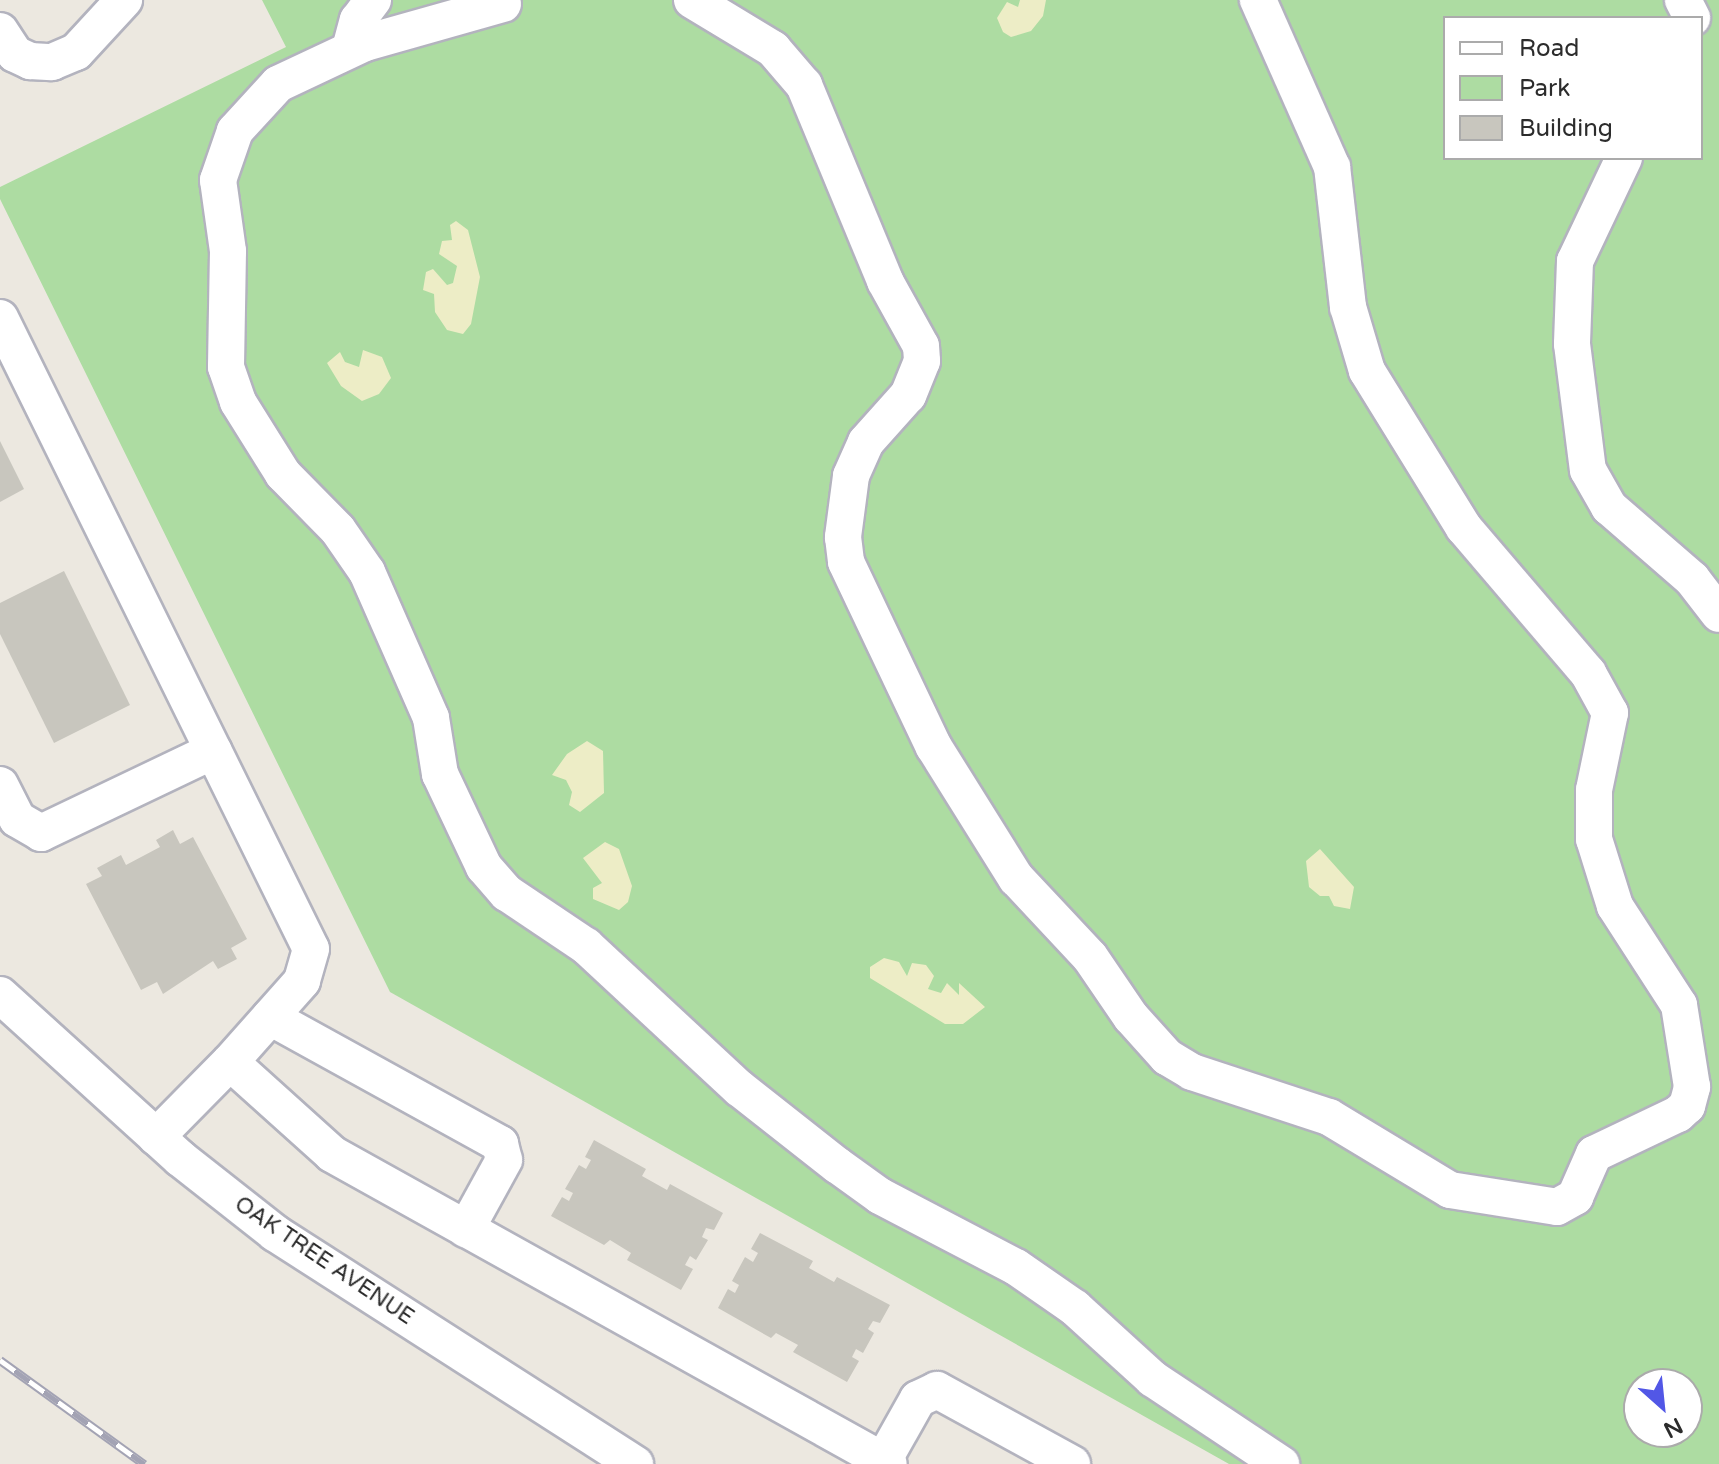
<!DOCTYPE html>
<style>
body{margin:0}
#map{position:relative;width:1719px;height:1464px;overflow:hidden;background:#ece8e0;font-family:"Varela Round",sans-serif}
div>[style]{position:absolute}
[style*='--x']{left:calc(var(--x)*1px);top:calc(var(--y)*1px);width:calc(var(--w)*1px);rotate:calc(var(--a)*1deg)}
.green>*{inset:0;background:#addca2}
.sand>*{inset:0;background:#ededc6}
.building>*{inset:0;background:#c8c6be}
.roads{filter:drop-shadow(2px 0 #b3b3be) drop-shadow(-2px 0 #b3b3be) drop-shadow(0 2px #b3b3be) drop-shadow(0 -2px #b3b3be)}
.minor>*{height:36px;margin:-18px;padding:0 18px;transform-origin:18px;border-radius:18px;background:#fff}
.rail>*{height:9px;margin-top:-4.5px;transform-origin:0;background:repeating-linear-gradient(90deg,#fff 0 18px,#a3a3b4 0 36px);box-sizing:border-box;border-block:2px solid #a3a3b4}
span{translate:-50% -50%;white-space:nowrap;text-align:center;line-height:1.15;-webkit-text-stroke:6px #fff;paint-order:stroke}
.street-label{font-size:22px;color:#2c2c2c}
.legend{position:absolute;left:1443px;top:16px;width:260px;height:144px;box-sizing:border-box;background:#fff;border:2px solid #ababab;margin:0;padding:10px 14px;list-style:none;font-size:24px;color:#2c2c2c}
.legend li{display:flex;align-items:center;gap:16px;height:40px}
.legend b{width:40px;border:2px solid #ababab}
.north{position:absolute;left:1623px;top:1368px;width:80px;height:80px;box-sizing:border-box;background:#fff;border:2px solid #ababab;border-radius:50%;rotate:153deg;font-size:22px;font-weight:700;line-height:32px;text-align:center;color:#2c2c2c}
.north::after{content:'';display:block;margin:auto;width:28px;height:36px;background:#5257e6;clip-path:polygon(50% 0,100% 100%,50% 72%,0 100%)}
</style>
<div id="map">
<div class="green">
<div style="clip-path:polygon(evenodd,262px 0,1719px 0,1719px 1464px,1229px 1464px,390px 992px,0 199px,0 187px,286px 47px,262px 0,1445px 18px,1701px 18px,1701px 158px,1445px 158px,1445px 18px,262px 0,1639px 1384px,1687px 1384px,1687px 1432px,1639px 1432px,1639px 1384px)"></div>
</div>
<div class="sand">
<div style="clip-path:polygon(1020px 0,1046px 0,1043px 16px,1031px 31px,1011px 37px,1003px 32px,997px 18px,1007px 2px,1018px 7px)"></div>
<div style="clip-path:polygon(456px 221px,468px 230px,480px 277px,471px 324px,463px 334px,447px 330px,435px 312px,434px 294px,423px 290px,426px 272px,433px 269px,447px 285px,453px 283px,457px 266px,439px 254px,442px 241px,452px 240px,450px 225px)"></div>
<div style="clip-path:polygon(363px 350px,382px 357px,391px 378px,379px 394px,362px 401px,341px 386px,327px 363px,340px 352px,345px 362px,359px 367px)"></div>
<div style="clip-path:polygon(587px 741px,603px 751px,604px 793px,580px 812px,569px 805px,572px 792px,566px 780px,552px 775px,567px 754px)"></div>
<div style="clip-path:polygon(605px 842px,619px 849px,632px 886px,628px 902px,619px 910px,593px 899px,593px 888px,602px 883px,583px 858px)"></div>
<div style="clip-path:polygon(1320px 849px,1354px 887px,1350px 909px,1334px 906px,1329px 896px,1320px 896px,1309px 887px,1306px 861px)"></div>
<div style="clip-path:polygon(884px 958px,899px 962px,907px 976px,912px 963px,926px 965px,934px 976px,928px 989px,941px 993px,947px 983px,959px 995px,959px 983px,985px 1007px,963px 1024px,945px 1024px,870px 978px,870px 967px)"></div>
</div>
<div class="building">
<div style="clip-path:polygon(0 441px,24px 489px,0 502px)"></div>
<div style="clip-path:polygon(64px 571px,130px 705px,54px 743px,0 634px,0 603px)"></div>
<div style="clip-path:polygon(173px 830px,180px 844px,193px 837px,247px 939px,231px 948px,237px 959px,218px 969px,213px 961px,163px 994px,157px 982px,141px 990px,86px 884px,102px 876px,97px 868px,121px 855px,126px 865px,160px 847px,156px 840px)"></div>
<div style="clip-path:polygon(594px 1140px,646px 1169px,642px 1176px,667px 1190px,670px 1184px,723px 1213px,714px 1230px,706px 1228px,702px 1237px,708px 1240px,696px 1260px,690px 1256px,685px 1265px,693px 1269px,681px 1290px,627px 1260px,631px 1253px,610px 1240px,604px 1245px,551px 1216px,562px 1197px,569px 1201px,573px 1193px,565px 1189px,579px 1165px,586px 1169px,591px 1160px,585px 1157px)"></div>
<div style="clip-path:polygon(760px 1233px,813px 1261px,809px 1268px,834px 1282px,837px 1277px,890px 1305px,880px 1323px,873px 1321px,868px 1329px,874px 1333px,863px 1353px,856px 1349px,852px 1357px,859px 1361px,847px 1382px,793px 1352px,798px 1345px,776px 1333px,771px 1338px,718px 1308px,728px 1289px,735px 1293px,739px 1285px,732px 1281px,745px 1257px,753px 1262px,758px 1253px,751px 1249px)"></div>
</div>
<div class="roads">
<div class="minor">
<div style="--x:692;--y:0;--w:95;--a:31.2"></div>
<div style="--x:773;--y:49;--w:48;--a:49.3"></div>
<div style="--x:804;--y:85;--w:212;--a:67.5"></div>
<div style="--x:885;--y:281;--w:74;--a:61"></div>
<div style="--x:921;--y:346;--w:15;--a:86"></div>
<div style="--x:922;--y:361;--w:37;--a:112"></div>
<div style="--x:908;--y:395;--w:63;--a:131.8"></div>
<div style="--x:866;--y:442;--w:37;--a:114"></div>
<div style="--x:851;--y:476;--w:62;--a:97.5"></div>
<div style="--x:843;--y:537;--w:25;--a:83"></div>
<div style="--x:846;--y:562;--w:205;--a:64.6"></div>
<div style="--x:934;--y:747;--w:155;--a:58"></div>
<div style="--x:1016;--y:878;--w:108;--a:46.9"></div>
<div style="--x:1090;--y:957;--w:73;--a:55.7"></div>
<div style="--x:1131;--y:1017;--w:54;--a:48"></div>
<div style="--x:1167;--y:1057;--w:29;--a:31"></div>
<div style="--x:1192;--y:1072;--w:144;--a:18.2"></div>
<div style="--x:1329;--y:1117;--w:141;--a:31.1"></div>
<div style="--x:1450;--y:1190;--w:108;--a:9"></div>
<div style="--x:1557;--y:1207;--w:21;--a:-29"></div>
<div style="--x:1575;--y:1197;--w:47;--a:-66.2"></div>
<div style="--x:1594;--y:1154;--w:93;--a:-25.5"></div>
<div style="--x:1678;--y:1114;--w:12;--a:-42"></div>
<div style="--x:1687;--y:1106;--w:20;--a:-75"></div>
<div style="--x:1692;--y:1087;--w:83;--a:-99"></div>
<div style="--x:1679;--y:1005;--w:118;--a:-122.9"></div>
<div style="--x:1615;--y:906;--w:70;--a:-107.4"></div>
<div style="--x:1594;--y:839;--w:49;--a:-90"></div>
<div style="--x:1594;--y:790;--w:79;--a:-78.3"></div>
<div style="--x:1610;--y:713;--w:46;--a:-118.8"></div>
<div style="--x:1588;--y:673;--w:191;--a:-130.5"></div>
<div style="--x:1464;--y:528;--w:185;--a:-121.7"></div>
<div style="--x:1367;--y:371;--w:67;--a:-106.5"></div>
<div style="--x:1348;--y:307;--w:141;--a:-96.5"></div>
<div style="--x:1332;--y:167;--w:183;--a:-113.9"></div>
<div style="--x:1683;--y:0;--w:20;--a:63"></div>
<div style="--x:503;--y:4;--w:143;--a:164.2"></div>
<div style="--x:365;--y:43;--w:96;--a:154.8"></div>
<div style="--x:278;--y:84;--w:64;--a:132.5"></div>
<div style="--x:235;--y:131;--w:52;--a:109.1"></div>
<div style="--x:218;--y:180;--w:72;--a:82"></div>
<div style="--x:228;--y:251;--w:116;--a:91"></div>
<div style="--x:226;--y:367;--w:37;--a:71"></div>
<div style="--x:238;--y:402;--w:85;--a:58"></div>
<div style="--x:283;--y:474;--w:78;--a:45.5"></div>
<div style="--x:338;--y:530;--w:51;--a:55.4"></div>
<div style="--x:367;--y:572;--w:159;--a:66.3"></div>
<div style="--x:431;--y:718;--w:57;--a:80.9"></div>
<div style="--x:440;--y:774;--w:103;--a:64.7"></div>
<div style="--x:484;--y:867;--w:35;--a:49"></div>
<div style="--x:507;--y:893;--w:95;--a:33.9"></div>
<div style="--x:586;--y:946;--w:209;--a:42.9"></div>
<div style="--x:739;--y:1088;--w:125;--a:38.2"></div>
<div style="--x:837;--y:1165;--w:53;--a:35.8"></div>
<div style="--x:880;--y:1196;--w:153;--a:27.6"></div>
<div style="--x:1016;--y:1267;--w:72;--a:34.8"></div>
<div style="--x:1075;--y:1308;--w:105;--a:42.3"></div>
<div style="--x:1153;--y:1379;--w:154;--a:33.6"></div>
<div style="--x:0;--y:31;--w:27;--a:57"></div>
<div style="--x:15;--y:54;--w:17;--a:25"></div>
<div style="--x:30;--y:61;--w:22;--a:3"></div>
<div style="--x:52;--y:62;--w:26;--a:-23"></div>
<div style="--x:76;--y:52;--w:71;--a:-47.3"></div>
<div style="--x:350;--y:49;--w:30;--a:-75"></div>
<div style="--x:358;--y:20;--w:25;--a:-53"></div>
<div style="--x:1624;--y:158;--w:114;--a:115.4"></div>
<div style="--x:1575;--y:261;--w:83;--a:92.1"></div>
<div style="--x:1572;--y:344;--w:127;--a:82.8"></div>
<div style="--x:1588;--y:470;--w:43;--a:60.4"></div>
<div style="--x:1609;--y:507;--w:110;--a:40.9"></div>
<div style="--x:1692;--y:579;--w:44;--a:52.4"></div>
<div style="--x:0;--y:318;--w:703;--a:63.76"></div>
<div style="--x:311;--y:949;--w:33;--a:106"></div>
<div style="--x:302;--y:981;--w:108;--a:131.6"></div>
<div style="--x:230;--y:1062;--w:137;--a:42"></div>
<div style="--x:332;--y:1154;--w:637;--a:29.1"></div>
<div style="--x:0;--y:785;--w:38;--a:63"></div>
<div style="--x:17;--y:819;--w:28;--a:30"></div>
<div style="--x:41;--y:833;--w:191;--a:-25.5"></div>
<div style="--x:0;--y:995;--w:244;--a:42.2"></div>
<div style="--x:181;--y:1159;--w:120;--a:38.2"></div>
<div style="--x:275;--y:1233;--w:428;--a:32.7"></div>
<div style="--x:270;--y:1017;--w:263;--a:28.9"></div>
<div style="--x:500;--y:1144;--w:16;--a:76"></div>
<div style="--x:504;--y:1160;--w:79;--a:118.8"></div>
<div style="--x:156;--y:1137;--w:105;--a:-45.4"></div>
<div style="--x:883;--y:1461;--w:71;--a:-60.6"></div>
<div style="--x:918;--y:1399;--w:21;--a:-25"></div>
<div style="--x:937;--y:1390;--w:154;--a:28.7"></div>
</div>
</div>
<div class="rail">
<div style="--x:0;--y:1360;--w:178;--a:35.8"></div>
</div>
<div class="street-label">
<span style="left:324px;top:1261px;rotate:34deg">OAK TREE AVENUE</span>
</div>
<ul class="legend">
<li><b style="height:10px;background:#fff"></b>Road</li>
<li><b style="height:22px;background:#addca2"></b>Park</li>
<li><b style="height:22px;background:#c8c6be"></b>Building</li>
</ul>
<div class="north">N</div>
</div>
